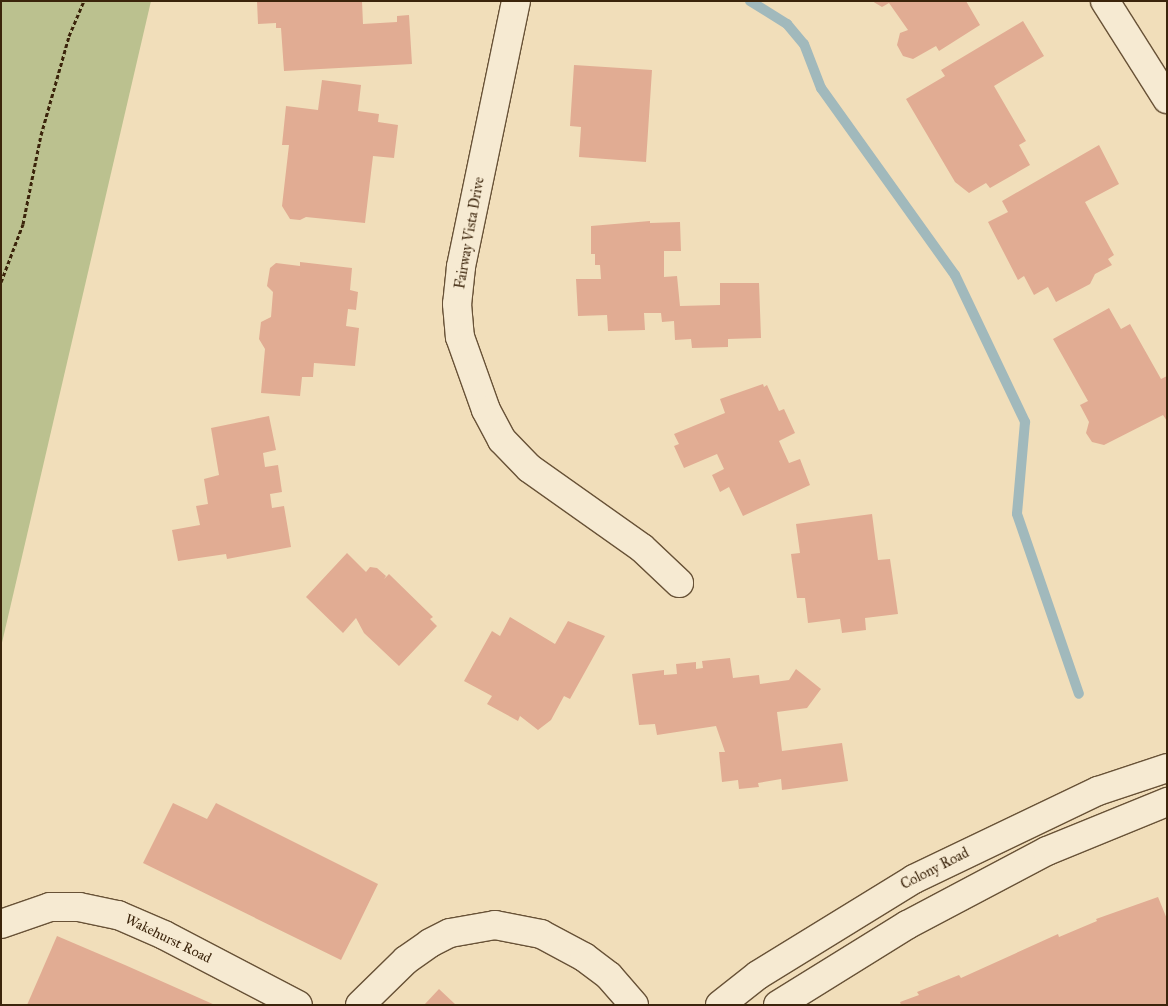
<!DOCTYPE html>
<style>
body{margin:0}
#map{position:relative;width:1168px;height:1006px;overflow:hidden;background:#f1deba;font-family:"IM FELL Great Primer",serif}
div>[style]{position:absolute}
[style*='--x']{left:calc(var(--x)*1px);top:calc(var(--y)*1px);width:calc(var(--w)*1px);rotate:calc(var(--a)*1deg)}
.green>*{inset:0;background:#bbc18f}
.stream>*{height:10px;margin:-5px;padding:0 5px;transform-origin:5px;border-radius:5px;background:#a1b9bc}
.building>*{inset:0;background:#e1ac93}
.path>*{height:3px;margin-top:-1.5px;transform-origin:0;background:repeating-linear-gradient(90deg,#3b240b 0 4px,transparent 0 6.5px)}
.roads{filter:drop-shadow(1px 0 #685237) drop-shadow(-1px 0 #685237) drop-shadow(0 1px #685237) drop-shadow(0 -1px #685237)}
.minor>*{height:28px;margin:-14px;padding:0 14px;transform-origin:14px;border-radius:14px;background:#f6ead2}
.secondary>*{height:28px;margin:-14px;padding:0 14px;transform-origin:14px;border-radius:14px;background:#f6ead2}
span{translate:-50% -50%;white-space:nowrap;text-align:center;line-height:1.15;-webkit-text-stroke:4px #f6ead2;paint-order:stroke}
.street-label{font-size:14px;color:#3b240b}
.frame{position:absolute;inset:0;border:2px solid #3b240b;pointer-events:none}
</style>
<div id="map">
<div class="green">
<div style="clip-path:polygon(1px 1px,151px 1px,1px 647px)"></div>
</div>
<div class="stream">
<div style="--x:750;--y:1;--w:44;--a:31.9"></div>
<div style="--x:787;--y:24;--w:26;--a:50"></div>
<div style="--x:804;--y:44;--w:47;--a:68.9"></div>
<div style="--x:821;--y:88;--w:230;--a:54.4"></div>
<div style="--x:955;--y:275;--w:163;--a:64.5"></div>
<div style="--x:1025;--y:422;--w:92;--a:95"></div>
<div style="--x:1017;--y:514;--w:190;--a:71"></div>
</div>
<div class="building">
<div style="clip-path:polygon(257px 1px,362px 1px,363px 24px,397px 22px,397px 16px,409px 15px,412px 64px,284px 71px,281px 28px,276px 28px,276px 23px,258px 24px)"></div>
<div style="clip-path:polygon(872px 1px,966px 1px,980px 25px,939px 51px,936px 46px,913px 59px,903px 56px,897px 45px,900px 33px,908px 30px,889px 3px,882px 7px)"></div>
<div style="clip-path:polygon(1023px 21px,1044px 56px,994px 86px,1026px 141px,1019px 145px,1030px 165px,990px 188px,986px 183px,969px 193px,955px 182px,906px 99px,945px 76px,941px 70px)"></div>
<div style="clip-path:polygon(574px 65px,652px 70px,646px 162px,579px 157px,581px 127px,570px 126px)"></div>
<div style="clip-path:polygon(322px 80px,361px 85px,358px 111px,379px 114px,378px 122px,398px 125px,394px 158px,373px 156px,365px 223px,306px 217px,300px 220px,290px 219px,282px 206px,289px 145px,282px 145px,286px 106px,318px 110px)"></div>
<div style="clip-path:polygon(1099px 145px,1119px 184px,1085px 202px,1114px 255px,1108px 259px,1112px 265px,1095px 274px,1090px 284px,1056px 302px,1048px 287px,1034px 295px,1024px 276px,1018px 280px,988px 222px,1008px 212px,1002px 201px)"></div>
<div style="clip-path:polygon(650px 221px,650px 223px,680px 222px,681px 251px,664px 251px,664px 277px,677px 276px,680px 306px,720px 305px,720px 283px,759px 283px,761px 338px,728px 339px,728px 347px,692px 348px,691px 339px,675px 340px,674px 321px,662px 322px,661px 313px,644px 313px,645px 330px,608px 331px,607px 315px,578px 316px,576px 279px,601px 279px,600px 265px,595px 265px,595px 254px,591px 254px,591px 226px)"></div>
<div style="clip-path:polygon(300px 262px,352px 268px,350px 290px,358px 292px,356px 310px,348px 309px,346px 326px,359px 328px,355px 366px,314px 363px,313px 377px,302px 377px,300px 396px,261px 393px,265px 349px,259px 339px,261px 322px,271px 317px,273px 292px,267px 286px,270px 268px,276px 263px,300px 266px)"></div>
<div style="clip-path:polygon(1109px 308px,1121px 329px,1130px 324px,1161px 379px,1167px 376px,1167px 421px,1163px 415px,1104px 445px,1092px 442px,1086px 433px,1089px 422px,1080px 405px,1088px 401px,1053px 339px)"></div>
<div style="clip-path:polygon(763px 384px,764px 387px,767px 385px,779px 411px,784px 409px,795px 433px,779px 441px,789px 463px,800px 459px,810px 485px,743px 516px,729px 487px,720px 492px,712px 475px,724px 469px,717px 454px,684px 468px,674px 446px,679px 444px,674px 434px,725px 413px,720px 399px)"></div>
<div style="clip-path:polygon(269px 416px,276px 450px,263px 453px,265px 467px,278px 465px,282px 492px,270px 494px,272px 508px,284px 506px,291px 547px,227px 559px,226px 554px,178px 561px,172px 530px,200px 525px,196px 506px,208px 504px,204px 479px,219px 475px,211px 428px)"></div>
<div style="clip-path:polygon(872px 514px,878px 560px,890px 559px,898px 614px,865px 618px,866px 630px,842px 633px,840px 619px,808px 623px,805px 598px,797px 598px,791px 554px,800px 553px,796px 524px)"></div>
<div style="clip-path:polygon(347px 553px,366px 572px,370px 567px,377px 568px,386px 576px,384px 579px,389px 574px,433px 617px,430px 619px,437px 626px,399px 666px,364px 633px,356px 618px,343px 633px,306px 597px)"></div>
<div style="clip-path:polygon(510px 617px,555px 644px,568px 621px,605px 636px,570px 699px,564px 696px,551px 720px,538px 730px,520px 716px,518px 721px,487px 704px,492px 696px,464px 681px,492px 631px,500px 636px)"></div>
<div style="clip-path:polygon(730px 658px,733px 678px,759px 675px,760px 684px,789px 680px,796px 669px,821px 689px,807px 708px,777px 712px,782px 751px,842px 743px,848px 781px,782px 790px,781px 779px,758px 783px,759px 787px,739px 789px,738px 780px,722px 782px,719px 752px,725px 752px,716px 726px,657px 735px,655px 724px,639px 725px,632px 674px,664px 670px,664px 675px,677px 674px,676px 664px,696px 662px,696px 669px,703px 668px,702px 661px)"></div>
<div style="clip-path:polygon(173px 803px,207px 819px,216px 803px,378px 884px,341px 960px,143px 863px)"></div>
<div style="clip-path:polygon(1158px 897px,1167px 919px,1167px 1005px,901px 1005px,900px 1002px,919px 995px,917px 992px,959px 975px,961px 978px,1058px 934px,1059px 937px,1097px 921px,1096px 919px)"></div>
<div style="clip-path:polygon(57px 936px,125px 965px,215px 1005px,27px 1005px)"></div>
<div style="clip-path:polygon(439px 989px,456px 1005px,424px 1005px)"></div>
</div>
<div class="path">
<div style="--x:1;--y:282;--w:62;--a:-69.2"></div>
<div style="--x:23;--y:224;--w:91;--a:-78.6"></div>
<div style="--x:41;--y:135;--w:103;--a:-74.2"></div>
<div style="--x:69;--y:36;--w:38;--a:-67"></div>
</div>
<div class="roads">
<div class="minor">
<div style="--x:516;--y:1;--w:272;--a:101.7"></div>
<div style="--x:461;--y:267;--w:37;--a:96"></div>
<div style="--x:457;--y:304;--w:33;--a:85"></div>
<div style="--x:460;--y:337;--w:77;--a:70.4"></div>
<div style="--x:486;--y:410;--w:34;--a:62"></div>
<div style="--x:502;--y:440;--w:39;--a:46"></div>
<div style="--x:529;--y:468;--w:138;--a:35.3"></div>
<div style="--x:642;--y:548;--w:51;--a:43.4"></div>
<div style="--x:1105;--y:1;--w:116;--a:57.7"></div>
<div style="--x:1;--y:924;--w:52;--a:-19.1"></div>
<div style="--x:50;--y:907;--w:29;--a:0"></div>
<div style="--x:79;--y:907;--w:40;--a:12"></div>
<div style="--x:118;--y:915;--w:50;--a:23.5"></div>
<div style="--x:164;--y:935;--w:151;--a:27.6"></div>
<div style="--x:360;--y:1005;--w:64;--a:-44.4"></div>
<div style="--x:406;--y:960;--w:29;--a:-35"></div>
<div style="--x:430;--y:943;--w:22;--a:-27"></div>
<div style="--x:450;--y:933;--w:46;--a:-10.1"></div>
<div style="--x:495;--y:925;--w:47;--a:11.1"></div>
<div style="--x:541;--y:934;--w:49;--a:28.1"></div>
<div style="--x:584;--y:957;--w:31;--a:37"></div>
<div style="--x:609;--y:976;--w:38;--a:49"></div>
</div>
<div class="secondary">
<div style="--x:720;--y:1005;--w:48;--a:-38.3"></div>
<div style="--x:758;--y:975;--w:183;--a:-31.6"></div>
<div style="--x:914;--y:879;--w:204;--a:-25.6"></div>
<div style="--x:1098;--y:791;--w:73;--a:-18.4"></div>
<div style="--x:778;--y:1005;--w:152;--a:-31.8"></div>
<div style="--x:907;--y:925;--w:158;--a:-27.9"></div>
<div style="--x:1047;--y:851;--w:130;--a:-22.2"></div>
</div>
</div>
<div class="street-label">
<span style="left:470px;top:233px;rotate:-80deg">Fairway Vista Drive</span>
<span style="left:935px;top:869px;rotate:-27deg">Colony Road</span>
<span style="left:168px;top:939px;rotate:26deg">Wakehurst Road</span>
</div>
<div class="frame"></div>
</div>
